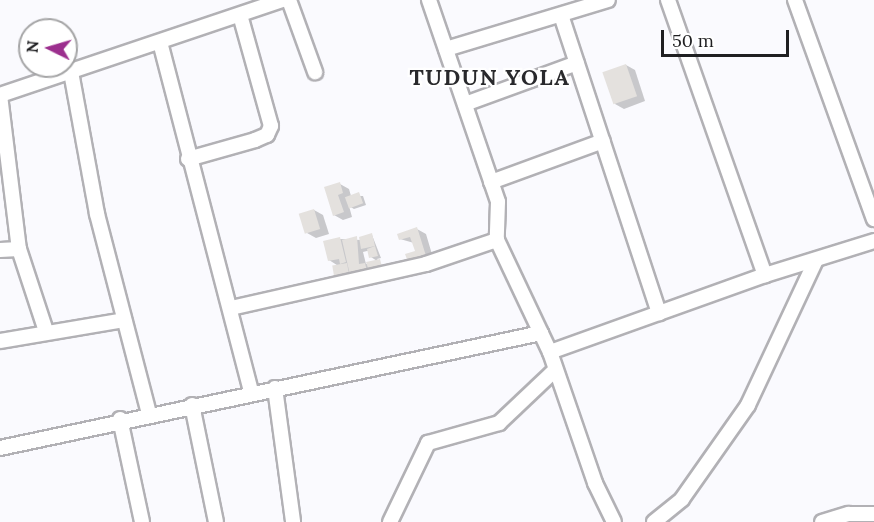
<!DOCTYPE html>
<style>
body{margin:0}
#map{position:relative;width:874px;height:522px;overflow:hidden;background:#fafafe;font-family:Lora,serif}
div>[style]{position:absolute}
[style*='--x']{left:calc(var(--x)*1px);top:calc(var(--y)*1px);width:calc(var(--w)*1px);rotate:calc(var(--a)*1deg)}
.shadow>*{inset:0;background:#0003}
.building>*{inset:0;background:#e4e1de;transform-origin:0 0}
.roads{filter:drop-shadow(2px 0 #b2b1b5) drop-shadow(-2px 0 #b2b1b5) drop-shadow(0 2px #b2b1b5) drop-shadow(0 -2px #b2b1b5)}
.street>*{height:14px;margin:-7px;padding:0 7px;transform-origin:7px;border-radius:7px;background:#fff}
span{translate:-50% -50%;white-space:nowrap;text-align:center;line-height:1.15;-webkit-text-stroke:4.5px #fff;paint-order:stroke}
.district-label{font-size:22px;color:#29292c;font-weight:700;letter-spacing:1.5px}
.north{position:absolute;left:18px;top:18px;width:60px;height:60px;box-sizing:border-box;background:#fff;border:2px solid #a5a5a6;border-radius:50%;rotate:275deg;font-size:16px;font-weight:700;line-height:24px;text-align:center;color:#1f1f21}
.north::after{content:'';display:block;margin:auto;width:21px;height:27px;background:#9c2f8e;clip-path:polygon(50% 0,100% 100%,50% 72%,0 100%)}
.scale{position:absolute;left:661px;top:30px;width:128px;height:27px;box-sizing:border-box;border:3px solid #1f1f21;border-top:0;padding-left:8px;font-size:18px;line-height:21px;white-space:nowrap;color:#1f1f21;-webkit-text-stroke:4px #fff;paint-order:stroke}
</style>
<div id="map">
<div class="shadow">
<div style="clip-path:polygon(626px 65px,635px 70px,645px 101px,624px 109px,615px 104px)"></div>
<div style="clip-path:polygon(340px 184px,349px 189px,351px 196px,363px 196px,366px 205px,354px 209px,349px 206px,352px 217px,343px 220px,334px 215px)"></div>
<div style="clip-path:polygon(314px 210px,323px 215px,329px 234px,316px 238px,307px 233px)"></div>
<div style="clip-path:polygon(417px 229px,426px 234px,434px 261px,409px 261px,417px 252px,414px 243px,400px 239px)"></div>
<div style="clip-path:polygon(evenodd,372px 235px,381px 258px,377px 259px,385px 269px,337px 276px,340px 267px,329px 260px,340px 239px,361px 240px,372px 235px,371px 250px,371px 257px,377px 261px,366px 264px,363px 252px,371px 250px)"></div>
</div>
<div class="building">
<div style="left:626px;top:64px;width:34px;height:25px;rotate:71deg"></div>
<div style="clip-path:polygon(340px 182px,343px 193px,338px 195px,344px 212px,333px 216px,324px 187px)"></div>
<div style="left:359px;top:192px;width:12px;height:15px;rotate:70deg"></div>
<div style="left:314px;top:209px;width:21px;height:16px;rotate:73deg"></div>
<div style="clip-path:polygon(417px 227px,426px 256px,408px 262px,405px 254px,415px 251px,410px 237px,399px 240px,397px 234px)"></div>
<div style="clip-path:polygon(372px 233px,375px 246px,361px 249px,359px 237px)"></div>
<div style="clip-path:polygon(357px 236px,359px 264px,365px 263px,367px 271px,350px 275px,342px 240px)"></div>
<div style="clip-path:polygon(340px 237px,346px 262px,340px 264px,339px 259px,328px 261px,323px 241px)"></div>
<div style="clip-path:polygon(375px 246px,378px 256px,369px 258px,367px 249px)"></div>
<div style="clip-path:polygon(380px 259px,382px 267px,369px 271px,366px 262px)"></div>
<div style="left:347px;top:263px;width:11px;height:15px;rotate:80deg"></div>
</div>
<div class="roads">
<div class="street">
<div style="--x:289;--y:0;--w:77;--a:70.1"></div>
<div style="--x:429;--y:0;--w:213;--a:71.1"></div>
<div style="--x:498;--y:202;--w:38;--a:92"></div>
<div style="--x:497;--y:240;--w:124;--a:64.7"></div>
<div style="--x:550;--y:352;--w:139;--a:71"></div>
<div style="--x:595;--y:483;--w:43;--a:64"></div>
<div style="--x:668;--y:0;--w:292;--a:70.6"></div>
<div style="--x:795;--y:0;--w:233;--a:70.2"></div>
<div style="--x:561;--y:15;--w:314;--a:71.8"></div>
<div style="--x:160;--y:42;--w:362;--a:75.4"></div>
<div style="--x:446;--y:49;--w:169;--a:-16.8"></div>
<div style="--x:71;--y:72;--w:144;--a:79.6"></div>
<div style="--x:97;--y:214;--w:206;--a:75.4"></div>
<div style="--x:0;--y:95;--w:299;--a:-18.6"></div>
<div style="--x:0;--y:95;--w:155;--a:83"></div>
<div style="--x:19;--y:249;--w:86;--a:71.8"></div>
<div style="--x:465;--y:104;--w:119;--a:-20.1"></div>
<div style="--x:188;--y:159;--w:70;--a:-15.8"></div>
<div style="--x:255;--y:140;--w:13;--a:-23"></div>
<div style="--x:267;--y:135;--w:10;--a:-66"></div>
<div style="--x:271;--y:126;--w:115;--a:-105.6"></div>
<div style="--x:491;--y:182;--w:119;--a:-20.1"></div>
<div style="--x:0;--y:250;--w:19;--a:-3"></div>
<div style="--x:231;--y:308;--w:200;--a:-12.7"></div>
<div style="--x:426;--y:264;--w:75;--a:-18.7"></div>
<div style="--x:0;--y:341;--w:126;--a:-9.6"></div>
<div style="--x:550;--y:352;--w:228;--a:-19.7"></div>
<div style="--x:765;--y:275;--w:114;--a:-17.3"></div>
<div style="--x:275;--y:388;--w:135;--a:82.3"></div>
<div style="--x:192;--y:405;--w:119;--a:78.4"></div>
<div style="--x:120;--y:419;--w:105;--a:77.9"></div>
<div style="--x:0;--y:448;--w:553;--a:-12"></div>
<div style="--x:390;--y:522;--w:88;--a:-64.3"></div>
<div style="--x:428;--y:443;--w:74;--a:-15.7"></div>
<div style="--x:499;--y:423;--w:77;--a:-43.4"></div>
<div style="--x:654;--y:522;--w:36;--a:-39"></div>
<div style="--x:682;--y:499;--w:115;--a:-54.9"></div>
<div style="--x:748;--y:405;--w:160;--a:-64.9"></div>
<div style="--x:822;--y:522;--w:28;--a:-17"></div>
<div style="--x:849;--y:514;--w:25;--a:0"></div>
</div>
</div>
<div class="district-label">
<span style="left:490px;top:78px">TUDUN YOLA</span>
</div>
<div class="north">N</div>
<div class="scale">50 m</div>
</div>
